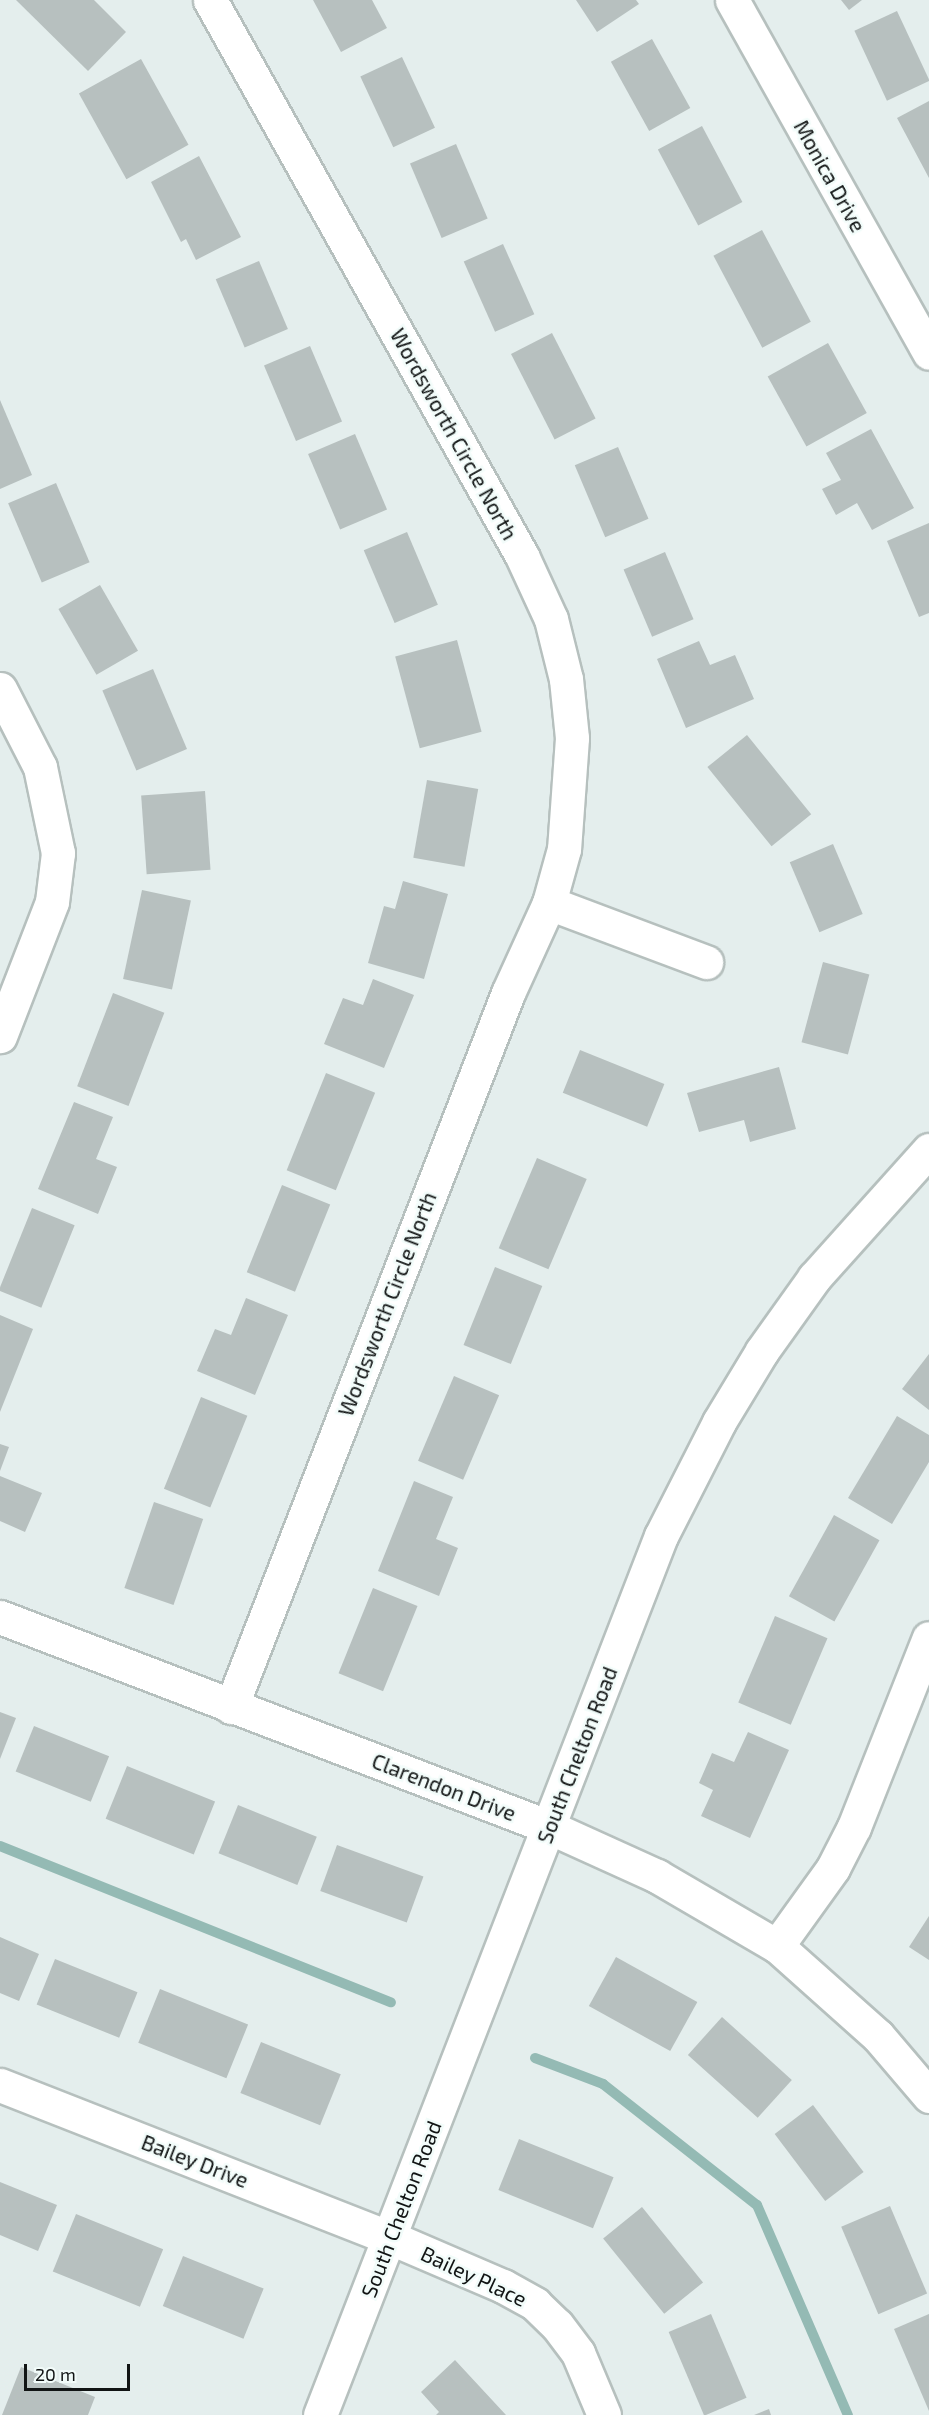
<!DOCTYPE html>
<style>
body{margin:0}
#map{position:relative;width:929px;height:2415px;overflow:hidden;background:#e4eeed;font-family:"Exo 2",sans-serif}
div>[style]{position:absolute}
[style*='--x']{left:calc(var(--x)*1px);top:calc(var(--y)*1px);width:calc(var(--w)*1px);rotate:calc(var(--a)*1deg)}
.stream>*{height:10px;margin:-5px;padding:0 5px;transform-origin:5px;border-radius:5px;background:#94bab4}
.building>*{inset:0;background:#b7c0bf;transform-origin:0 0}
.roads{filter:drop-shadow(2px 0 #b6c0be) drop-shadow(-2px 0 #b6c0be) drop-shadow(0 2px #b6c0be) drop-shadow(0 -2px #b6c0be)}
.minor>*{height:33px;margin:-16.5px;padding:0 16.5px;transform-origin:16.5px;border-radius:16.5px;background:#fff}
.tertiary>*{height:33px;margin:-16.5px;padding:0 16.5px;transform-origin:16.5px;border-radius:16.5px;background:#fff}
.secondary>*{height:33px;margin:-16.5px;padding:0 16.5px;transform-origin:16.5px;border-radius:16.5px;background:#fff}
span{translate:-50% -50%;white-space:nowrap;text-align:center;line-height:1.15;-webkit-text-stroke:5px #f2fcfa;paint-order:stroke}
.street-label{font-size:21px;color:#111414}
.scale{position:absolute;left:24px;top:2364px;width:106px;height:27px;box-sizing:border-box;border:3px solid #111414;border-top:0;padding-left:8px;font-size:18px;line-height:21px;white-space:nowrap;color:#111414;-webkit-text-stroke:4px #f2fcfa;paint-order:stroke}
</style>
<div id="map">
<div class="stream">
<div style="--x:0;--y:1846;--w:421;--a:21.8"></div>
<div style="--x:535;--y:2058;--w:73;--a:20.9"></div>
<div style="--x:603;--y:2084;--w:196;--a:38.2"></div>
<div style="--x:757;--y:2205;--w:229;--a:66.6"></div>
</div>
<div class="building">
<div style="clip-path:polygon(16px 0,94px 0,126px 32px,88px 71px)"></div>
<div style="clip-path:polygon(313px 0,372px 0,387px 28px,341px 52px)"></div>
<div style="clip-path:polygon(576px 0,636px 0,639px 4px,597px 32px)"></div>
<div style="clip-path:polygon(841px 0,862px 0,849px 10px)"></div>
<div style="left:897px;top:11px;width:77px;height:47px;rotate:65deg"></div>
<div style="left:652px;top:39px;width:79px;height:47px;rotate:61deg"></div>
<div style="left:402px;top:57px;width:78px;height:46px;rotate:65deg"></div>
<div style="left:141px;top:59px;width:98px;height:71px;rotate:61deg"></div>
<div style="clip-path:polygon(929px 101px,929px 178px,897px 118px)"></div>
<div style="left:702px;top:126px;width:86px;height:50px;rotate:62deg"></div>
<div style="left:456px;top:144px;width:81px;height:50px;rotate:67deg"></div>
<div style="clip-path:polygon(199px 156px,241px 237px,196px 260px,186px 239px,181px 242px,151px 182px)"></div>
<div style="left:762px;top:230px;width:104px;height:55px;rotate:62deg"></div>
<div style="left:503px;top:244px;width:77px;height:43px;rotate:66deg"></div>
<div style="left:259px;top:261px;width:74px;height:47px;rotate:67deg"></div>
<div style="left:552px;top:333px;width:96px;height:46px;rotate:63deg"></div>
<div style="left:828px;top:343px;width:80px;height:69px;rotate:61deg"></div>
<div style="left:310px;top:346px;width:82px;height:50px;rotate:67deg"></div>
<div style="clip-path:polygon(0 400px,32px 475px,0 489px)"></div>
<div style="clip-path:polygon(871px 429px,914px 508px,872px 530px,857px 503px,836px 515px,822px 489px,841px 480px,826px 453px)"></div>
<div style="left:355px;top:434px;width:82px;height:51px;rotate:67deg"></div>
<div style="left:618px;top:447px;width:78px;height:47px;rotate:67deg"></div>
<div style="left:56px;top:483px;width:86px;height:52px;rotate:67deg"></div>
<div style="clip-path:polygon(929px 523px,929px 613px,919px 617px,887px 541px)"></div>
<div style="left:407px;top:532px;width:79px;height:47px;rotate:67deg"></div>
<div style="left:665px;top:552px;width:73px;height:45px;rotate:67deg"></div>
<div style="left:100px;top:585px;width:76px;height:48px;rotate:60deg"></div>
<div style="left:457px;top:640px;width:95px;height:64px;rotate:75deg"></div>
<div style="clip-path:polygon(699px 641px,710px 665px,735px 655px,754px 699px,686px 728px,657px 659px)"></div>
<div style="left:153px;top:669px;width:87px;height:55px;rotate:67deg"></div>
<div style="left:747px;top:735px;width:102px;height:51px;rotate:51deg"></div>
<div style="left:427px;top:780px;width:52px;height:79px;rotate:10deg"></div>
<div style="left:205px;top:791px;width:79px;height:64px;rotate:86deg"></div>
<div style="left:833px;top:844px;width:76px;height:47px;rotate:67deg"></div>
<div style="clip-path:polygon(403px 881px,448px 894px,424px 979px,368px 963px,384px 906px,395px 909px)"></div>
<div style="left:142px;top:890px;width:50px;height:91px;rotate:12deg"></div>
<div style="left:823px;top:962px;width:48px;height:83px;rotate:15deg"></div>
<div style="clip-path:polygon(373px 979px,414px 995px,384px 1068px,324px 1044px,343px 998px,363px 1005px)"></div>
<div style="left:113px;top:993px;width:55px;height:100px;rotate:21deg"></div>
<div style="left:580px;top:1050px;width:91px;height:46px;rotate:22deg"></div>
<div style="clip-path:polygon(779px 1067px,796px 1129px,750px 1142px,744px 1120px,699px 1132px,687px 1093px)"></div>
<div style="left:326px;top:1073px;width:53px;height:105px;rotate:22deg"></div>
<div style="clip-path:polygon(74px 1102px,113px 1117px,96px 1159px,117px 1167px,98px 1214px,38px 1189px)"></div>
<div style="left:537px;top:1158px;width:54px;height:98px;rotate:23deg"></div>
<div style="left:282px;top:1185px;width:52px;height:94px;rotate:22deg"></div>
<div style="left:32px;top:1208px;width:46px;height:89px;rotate:22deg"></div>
<div style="left:495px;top:1267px;width:51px;height:84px;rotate:22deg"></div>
<div style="clip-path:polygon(246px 1298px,288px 1315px,255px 1395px,197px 1371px,215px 1329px,231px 1335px)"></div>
<div style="clip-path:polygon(0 1315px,33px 1329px,0 1412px)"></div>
<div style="clip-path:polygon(929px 1354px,929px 1410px,902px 1389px)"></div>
<div style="left:454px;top:1376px;width:49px;height:92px;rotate:23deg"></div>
<div style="left:201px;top:1397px;width:50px;height:99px;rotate:22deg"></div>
<div style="clip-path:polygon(897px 1416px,929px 1435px,929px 1462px,892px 1524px,848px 1498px)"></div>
<div style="clip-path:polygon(0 1444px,9px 1447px,0 1471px)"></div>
<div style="clip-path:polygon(0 1476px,42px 1493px,25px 1532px,0 1521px)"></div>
<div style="clip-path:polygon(414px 1481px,453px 1497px,436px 1539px,458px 1548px,439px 1596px,378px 1571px)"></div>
<div style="left:154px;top:1502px;width:52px;height:91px;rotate:19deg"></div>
<div style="left:834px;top:1515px;width:52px;height:93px;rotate:29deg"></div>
<div style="left:373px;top:1588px;width:48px;height:92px;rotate:22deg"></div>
<div style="left:775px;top:1616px;width:57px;height:94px;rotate:23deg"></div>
<div style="clip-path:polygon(0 1712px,16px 1718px,0 1759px)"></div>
<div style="left:34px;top:1726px;width:81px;height:49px;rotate:22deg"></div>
<div style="clip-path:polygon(748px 1732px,789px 1750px,750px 1838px,701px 1816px,713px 1790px,699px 1783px,712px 1753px,734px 1762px)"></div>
<div style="left:127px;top:1766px;width:95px;height:57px;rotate:22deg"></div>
<div style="left:238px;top:1805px;width:85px;height:52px;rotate:22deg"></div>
<div style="left:337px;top:1845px;width:92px;height:49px;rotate:20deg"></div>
<div style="clip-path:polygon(929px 1916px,929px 1960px,909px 1947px)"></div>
<div style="clip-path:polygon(0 1937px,39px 1954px,19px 2001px,0 1993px)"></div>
<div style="left:616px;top:1957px;width:93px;height:56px;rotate:29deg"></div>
<div style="left:55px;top:1959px;width:89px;height:49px;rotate:22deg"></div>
<div style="left:160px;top:1989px;width:95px;height:58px;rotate:22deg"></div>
<div style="left:722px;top:2017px;width:94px;height:51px;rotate:42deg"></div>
<div style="left:261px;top:2042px;width:86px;height:55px;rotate:22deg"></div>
<div style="left:813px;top:2105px;width:84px;height:48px;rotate:53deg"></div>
<div style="left:519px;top:2139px;width:102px;height:55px;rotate:22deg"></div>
<div style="clip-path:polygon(0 2182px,57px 2205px,38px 2251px,0 2235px)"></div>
<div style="left:890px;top:2206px;width:95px;height:53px;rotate:67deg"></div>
<div style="left:642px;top:2207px;width:97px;height:50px;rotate:51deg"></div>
<div style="left:76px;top:2214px;width:94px;height:62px;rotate:22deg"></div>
<div style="left:183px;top:2256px;width:87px;height:54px;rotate:22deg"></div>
<div style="left:711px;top:2314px;width:91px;height:46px;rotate:67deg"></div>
<div style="clip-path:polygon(929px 2314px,929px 2411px,894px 2329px)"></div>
<div style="clip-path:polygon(455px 2360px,506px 2415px,436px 2415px,439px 2412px,421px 2392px)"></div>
<div style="clip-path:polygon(21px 2367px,95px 2397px,88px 2415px,2px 2415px)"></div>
<div style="clip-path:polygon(769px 2409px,771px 2415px,754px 2415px)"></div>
</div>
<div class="roads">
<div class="minor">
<div style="--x:210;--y:0;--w:638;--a:60.7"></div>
<div style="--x:522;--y:556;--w:69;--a:65.3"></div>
<div style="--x:551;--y:619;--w:62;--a:76"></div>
<div style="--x:566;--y:679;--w:59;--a:84.2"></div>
<div style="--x:572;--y:738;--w:111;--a:94.1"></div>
<div style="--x:564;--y:849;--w:56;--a:105.5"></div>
<div style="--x:549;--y:903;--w:99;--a:114.5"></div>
<div style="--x:508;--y:993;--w:766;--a:111.2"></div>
<div style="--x:0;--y:689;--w:88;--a:62.9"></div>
<div style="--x:40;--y:767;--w:88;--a:78.2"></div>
<div style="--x:58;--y:853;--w:49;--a:97"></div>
<div style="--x:52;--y:902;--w:144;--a:111.2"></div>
<div style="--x:549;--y:903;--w:168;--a:20.6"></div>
<div style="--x:0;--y:1617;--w:588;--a:20.93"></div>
<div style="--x:549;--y:1827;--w:119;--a:24.4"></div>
<div style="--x:657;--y:1876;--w:139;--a:30.3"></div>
<div style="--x:777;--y:1946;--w:135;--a:41.7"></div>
<div style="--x:878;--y:2036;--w:79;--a:49.6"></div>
<div style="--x:777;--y:1946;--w:96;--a:-54.3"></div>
<div style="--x:833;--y:1868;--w:46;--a:-62.9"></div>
<div style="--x:854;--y:1827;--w:203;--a:-68.4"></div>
<div style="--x:0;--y:2085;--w:420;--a:21.4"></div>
<div style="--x:391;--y:2238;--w:122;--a:23.2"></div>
<div style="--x:503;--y:2286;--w:37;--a:29"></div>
<div style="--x:535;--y:2304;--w:30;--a:44"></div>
<div style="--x:557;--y:2325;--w:35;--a:53"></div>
<div style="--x:578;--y:2353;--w:67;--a:67.2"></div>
</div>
<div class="tertiary">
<div style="--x:732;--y:0;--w:404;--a:60.8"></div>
</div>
<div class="secondary">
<div style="--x:320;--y:2415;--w:943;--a:-68.8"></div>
<div style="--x:661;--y:1536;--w:128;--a:-63"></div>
<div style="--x:719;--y:1422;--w:83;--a:-58.8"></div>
<div style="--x:762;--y:1351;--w:90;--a:-54.5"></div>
<div style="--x:814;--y:1278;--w:172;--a:-48.1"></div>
</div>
</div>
<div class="street-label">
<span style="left:830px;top:176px;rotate:61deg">Monica Drive</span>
<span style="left:454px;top:434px;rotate:61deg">Wordsworth Circle North</span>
<span style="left:387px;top:1304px;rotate:-69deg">Wordsworth Circle North</span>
<span style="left:577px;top:1755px;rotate:-69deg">South Chelton Road</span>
<span style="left:444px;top:1787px;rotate:21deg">Clarendon Drive</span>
<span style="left:195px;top:2161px;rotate:21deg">Bailey Drive</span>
<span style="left:401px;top:2209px;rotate:-69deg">South Chelton Road</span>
<span style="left:474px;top:2276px;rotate:25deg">Bailey Place</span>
</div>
<div class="scale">20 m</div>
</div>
